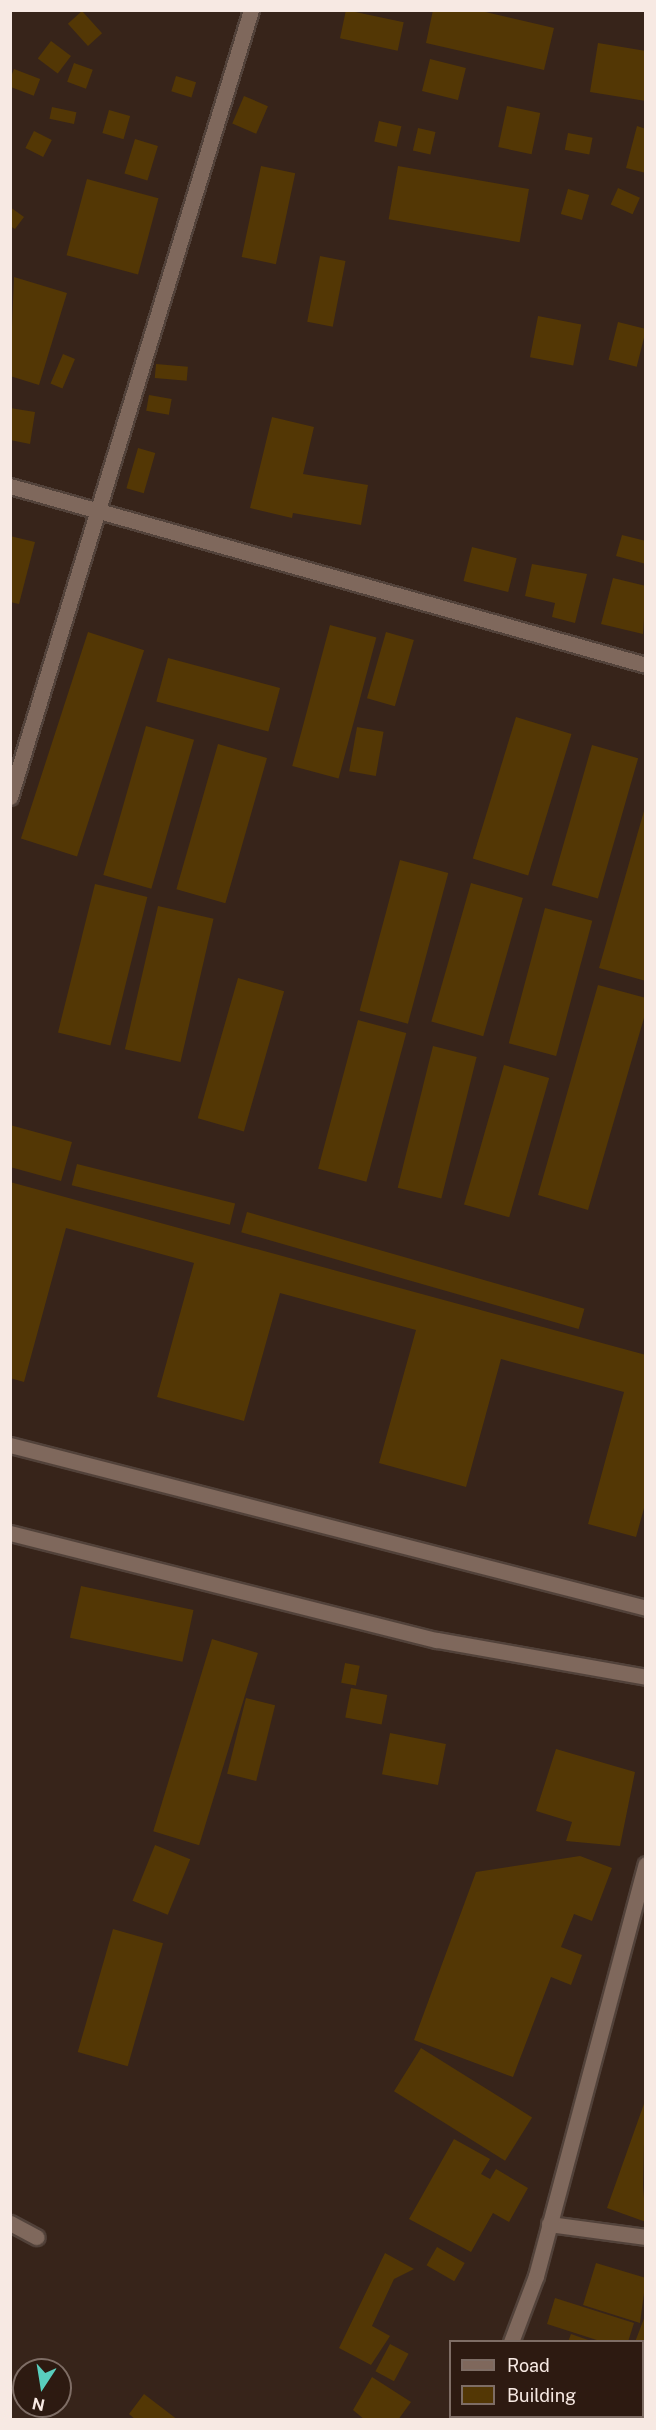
<!DOCTYPE html>
<style>
body{margin:0}
#map{position:relative;width:656px;height:2430px;overflow:hidden;background:#37241a;font-family:"Public Sans",sans-serif}
div>[style]{position:absolute}
[style*='--x']{left:calc(var(--x)*1px);top:calc(var(--y)*1px);width:calc(var(--w)*1px);rotate:calc(var(--a)*1deg)}
.building>*{inset:0;background:#533705;transform-origin:0 0}
.roads{filter:drop-shadow(2px 0 #52423a) drop-shadow(-2px 0 #52423a) drop-shadow(0 2px #52423a) drop-shadow(0 -2px #52423a)}
.minor>*{height:15px;margin:-7.5px;padding:0 7.5px;transform-origin:7.5px;border-radius:7.5px;background:#7f685c}
span{translate:-50% -50%;white-space:nowrap;text-align:center;line-height:1.15;-webkit-text-stroke:6px #2d1a11;paint-order:stroke}
.frame{position:absolute;inset:0;border:12px solid #f7e9e3;pointer-events:none}
.legend{position:absolute;left:449px;top:2340px;width:195px;height:78px;box-sizing:border-box;background:#2d1a11;border:2px solid #7e6d65;margin:0;padding:8px 10px;list-style:none;font-size:18px;color:#f7e9e3}
.legend li{display:flex;align-items:center;gap:12px;height:30px}
.legend b{width:30px;border:2px solid #7e6d65}
.north{position:absolute;left:12px;top:2358px;width:60px;height:60px;box-sizing:border-box;background:#2d1a11;border:2px solid #7e6d65;border-radius:50%;rotate:192deg;font-size:16px;font-weight:700;line-height:24px;text-align:center;color:#f7e9e3}
.north::after{content:'';display:block;margin:auto;width:21px;height:27px;background:#59cebe;clip-path:polygon(50% 0,100% 100%,50% 72%,0 100%)}
</style>
<div id="map">
<div class="building">
<div style="left:346px;top:10px;width:59px;height:29px;rotate:12deg"></div>
<div style="clip-path:polygon(433px 10px,477px 10px,554px 28px,544px 70px,426px 43px)"></div>
<div style="left:82px;top:11px;width:30px;height:19px;rotate:48deg"></div>
<div style="left:51px;top:41px;width:25px;height:22px;rotate:37deg"></div>
<div style="clip-path:polygon(598px 43px,646px 51px,646px 101px,590px 92px)"></div>
<div style="left:430px;top:59px;width:37px;height:33px;rotate:14deg"></div>
<div style="left:74px;top:63px;width:20px;height:20px;rotate:20deg"></div>
<div style="left:14px;top:69px;width:28px;height:18px;rotate:21deg"></div>
<div style="left:176px;top:76px;width:21px;height:16px;rotate:17deg"></div>
<div style="left:244px;top:96px;width:26px;height:30px;rotate:23deg"></div>
<div style="left:507px;top:106px;width:34px;height:42px;rotate:12deg"></div>
<div style="left:52px;top:107px;width:25px;height:12px;rotate:12deg"></div>
<div style="left:109px;top:110px;width:22px;height:24px;rotate:16deg"></div>
<div style="left:379px;top:121px;width:23px;height:21px;rotate:13deg"></div>
<div style="clip-path:polygon(637px 126px,646px 129px,646px 173px,626px 168px)"></div>
<div style="left:418px;top:128px;width:18px;height:23px;rotate:13deg"></div>
<div style="left:34px;top:131px;width:20px;height:19px;rotate:27deg"></div>
<div style="left:568px;top:133px;width:25px;height:17px;rotate:11deg"></div>
<div style="left:135px;top:139px;width:24px;height:36px;rotate:17deg"></div>
<div style="left:261px;top:166px;width:35px;height:93px;rotate:12deg"></div>
<div style="left:398px;top:166px;width:133px;height:54px;rotate:10deg"></div>
<div style="left:87px;top:179px;width:74px;height:79px;rotate:15deg"></div>
<div style="left:618px;top:188px;width:24px;height:18px;rotate:24deg"></div>
<div style="left:568px;top:189px;width:22px;height:26px;rotate:16deg"></div>
<div style="clip-path:polygon(10px 207px,24px 217px,15px 229px,10px 226px)"></div>
<div style="left:320px;top:256px;width:26px;height:67px;rotate:11deg"></div>
<div style="clip-path:polygon(14px 277px,67px 293px,39px 385px,10px 376px)"></div>
<div style="left:538px;top:316px;width:44px;height:42px;rotate:11deg"></div>
<div style="left:618px;top:322px;width:29px;height:39px;rotate:14deg"></div>
<div style="left:63px;top:354px;width:13px;height:32px;rotate:23deg"></div>
<div style="left:156px;top:364px;width:32px;height:14px;rotate:5deg"></div>
<div style="left:149px;top:395px;width:23px;height:16px;rotate:10deg"></div>
<div style="clip-path:polygon(10px 408px,35px 412px,30px 444px,10px 440px)"></div>
<div style="clip-path:polygon(272px 417px,314px 427px,303px 474px,368px 485px,361px 525px,293px 513px,292px 518px,250px 508px)"></div>
<div style="left:138px;top:448px;width:18px;height:42px;rotate:16deg"></div>
<div style="clip-path:polygon(622px 535px,646px 541px,646px 564px,616px 556px)"></div>
<div style="clip-path:polygon(10px 536px,35px 542px,19px 604px,10px 602px)"></div>
<div style="left:472px;top:547px;width:46px;height:35px;rotate:14deg"></div>
<div style="clip-path:polygon(532px 564px,587px 574px,575px 623px,552px 617px,555px 603px,525px 596px)"></div>
<div style="clip-path:polygon(613px 578px,646px 586px,643px 634px,601px 624px)"></div>
<div style="left:330px;top:625px;width:48px;height:146px;rotate:15deg"></div>
<div style="left:88px;top:632px;width:59px;height:217px;rotate:18deg"></div>
<div style="left:386px;top:632px;width:29px;height:69px;rotate:16deg"></div>
<div style="left:168px;top:658px;width:116px;height:45px;rotate:15deg"></div>
<div style="left:516px;top:717px;width:58px;height:148px;rotate:17deg"></div>
<div style="left:146px;top:726px;width:50px;height:155px;rotate:16deg"></div>
<div style="left:357px;top:727px;width:27px;height:45px;rotate:10deg"></div>
<div style="left:218px;top:744px;width:51px;height:151px;rotate:16deg"></div>
<div style="left:592px;top:745px;width:48px;height:146px;rotate:16deg"></div>
<div style="clip-path:polygon(646px 804px,646px 981px,599px 968px)"></div>
<div style="left:400px;top:860px;width:50px;height:156px;rotate:15deg"></div>
<div style="left:471px;top:883px;width:54px;height:144px;rotate:16deg"></div>
<div style="left:95px;top:884px;width:54px;height:153px;rotate:14deg"></div>
<div style="left:158px;top:906px;width:57px;height:147px;rotate:13deg"></div>
<div style="left:545px;top:908px;width:49px;height:140px;rotate:15deg"></div>
<div style="left:238px;top:978px;width:48px;height:146px;rotate:16deg"></div>
<div style="clip-path:polygon(598px 985px,646px 998px,646px 1011px,588px 1210px,538px 1195px)"></div>
<div style="left:358px;top:1020px;width:50px;height:154px;rotate:15deg"></div>
<div style="left:433px;top:1046px;width:45px;height:146px;rotate:14deg"></div>
<div style="left:504px;top:1065px;width:47px;height:145px;rotate:16deg"></div>
<div style="clip-path:polygon(10px 1125px,72px 1142px,61px 1181px,10px 1167px)"></div>
<div style="left:77px;top:1164px;width:163px;height:22px;rotate:14deg"></div>
<div style="clip-path:polygon(10px 1182px,646px 1355px,646px 1501px,636px 1537px,588px 1524px,624px 1392px,501px 1359px,466px 1487px,379px 1463px,416px 1330px,280px 1293px,244px 1421px,157px 1397px,194px 1263px,66px 1228px,24px 1382px,10px 1378px)"></div>
<div style="left:247px;top:1212px;width:351px;height:21px;rotate:16deg"></div>
<div style="left:81px;top:1586px;width:115px;height:53px;rotate:12deg"></div>
<div style="left:212px;top:1639px;width:48px;height:201px;rotate:17deg"></div>
<div style="left:345px;top:1663px;width:15px;height:20px;rotate:11deg"></div>
<div style="left:351px;top:1688px;width:37px;height:30px;rotate:11deg"></div>
<div style="left:246px;top:1698px;width:30px;height:78px;rotate:14deg"></div>
<div style="left:390px;top:1733px;width:57px;height:42px;rotate:11deg"></div>
<div style="clip-path:polygon(556px 1749px,635px 1772px,620px 1846px,566px 1841px,572px 1822px,536px 1811px)"></div>
<div style="left:155px;top:1845px;width:38px;height:60px;rotate:22deg"></div>
<div style="clip-path:polygon(580px 1856px,612px 1868px,592px 1921px,574px 1914px,561px 1947px,582px 1955px,571px 1985px,551px 1977px,513px 2077px,414px 2040px,476px 1872px)"></div>
<div style="left:113px;top:1929px;width:52px;height:128px;rotate:16deg"></div>
<div style="left:421px;top:2048px;width:131px;height:51px;rotate:32deg"></div>
<div style="clip-path:polygon(645px 2101px,643px 2186px,646px 2222px,607px 2208px)"></div>
<div style="clip-path:polygon(454px 2139px,490px 2159px,481px 2174px,490px 2179px,496px 2169px,528px 2188px,509px 2222px,493px 2213px,471px 2252px,409px 2219px)"></div>
<div style="left:437px;top:2247px;width:32px;height:21px;rotate:30deg"></div>
<div style="clip-path:polygon(385px 2253px,414px 2269px,394px 2279px,372px 2326px,390px 2336px,371px 2365px,339px 2348px)"></div>
<div style="clip-path:polygon(596px 2263px,646px 2278px,640px 2323px,583px 2305px)"></div>
<div style="clip-path:polygon(555px 2298px,634px 2323px,628px 2342px,603px 2342px,547px 2324px)"></div>
<div style="clip-path:polygon(645px 2316px,646px 2316px,646px 2357px,642px 2342px,635px 2342px)"></div>
<div style="clip-path:polygon(571px 2334px,591px 2341px,591px 2342px,568px 2342px)"></div>
<div style="left:390px;top:2344px;width:21px;height:31px;rotate:28deg"></div>
<div style="clip-path:polygon(372px 2377px,411px 2402px,398px 2420px,365px 2420px,353px 2410px)"></div>
<div style="clip-path:polygon(144px 2394px,178px 2420px,136px 2420px,129px 2414px)"></div>
<div style="clip-path:polygon(541px 2416px,627px 2416px,540px 2420px)"></div>
</div>
<div class="roads">
<div class="minor">
<div style="--x:10;--y:486;--w:661;--a:15.72"></div>
<div style="--x:10;--y:797;--w:823;--a:-72.97"></div>
<div style="--x:10;--y:1445;--w:657;--a:14.37"></div>
<div style="--x:10;--y:1533;--w:440;--a:14.1"></div>
<div style="--x:437;--y:1640;--w:212;--a:10"></div>
<div style="--x:10;--y:2223;--w:30;--a:28"></div>
<div style="--x:549;--y:2224;--w:98;--a:7.6"></div>
<div style="--x:511;--y:2342;--w:71;--a:-69.3"></div>
<div style="--x:536;--y:2276;--w:426;--a:-75.1"></div>
<div style="--x:494;--y:2416;--w:6;--a:45"></div>
<div style="--x:469;--y:2420;--w:4;--a:-63"></div>
</div>
</div>
<div class="frame"></div>
<ul class="legend">
<li><b style="height:8px;background:#7f685c"></b>Road</li>
<li><b style="height:16px;background:#533705"></b>Building</li>
</ul>
<div class="north">N</div>
</div>
